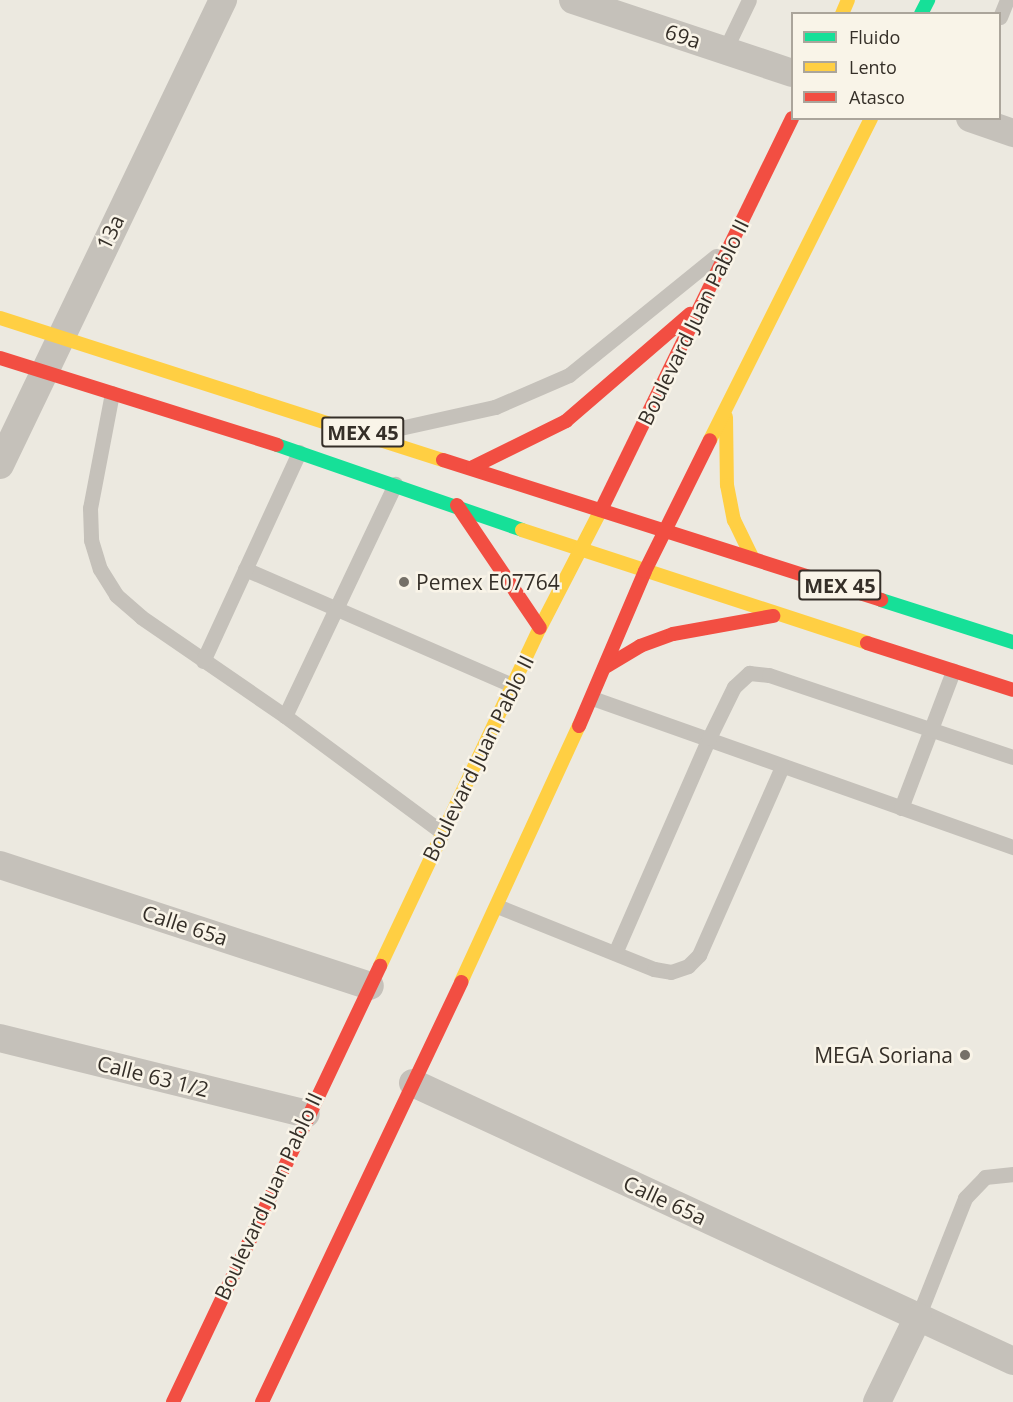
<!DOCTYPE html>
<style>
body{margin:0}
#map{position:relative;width:1013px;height:1402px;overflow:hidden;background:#ece9e0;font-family:"Open Sans",sans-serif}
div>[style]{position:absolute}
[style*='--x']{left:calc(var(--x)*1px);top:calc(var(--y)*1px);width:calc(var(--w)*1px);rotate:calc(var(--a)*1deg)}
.lane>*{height:15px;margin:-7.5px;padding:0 7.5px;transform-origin:7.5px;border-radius:7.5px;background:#c5c1ba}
.street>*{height:28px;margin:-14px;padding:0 14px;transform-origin:14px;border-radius:14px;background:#c5c1ba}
.fast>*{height:14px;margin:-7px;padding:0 7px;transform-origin:7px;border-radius:7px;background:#16e098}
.slow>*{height:14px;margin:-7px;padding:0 7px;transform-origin:7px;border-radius:7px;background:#ffcf43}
.jam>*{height:14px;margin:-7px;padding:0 7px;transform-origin:7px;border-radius:7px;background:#f24e42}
.dots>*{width:16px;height:16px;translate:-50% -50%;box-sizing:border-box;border:3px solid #f9f4e8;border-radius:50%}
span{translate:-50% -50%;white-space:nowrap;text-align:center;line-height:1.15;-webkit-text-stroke:5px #f9f4e8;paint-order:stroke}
.shield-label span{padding:2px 4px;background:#f9f4e8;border:2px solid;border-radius:4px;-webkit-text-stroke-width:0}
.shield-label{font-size:20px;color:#352f28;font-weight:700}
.street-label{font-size:21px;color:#352f28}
.poi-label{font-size:21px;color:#352f28}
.left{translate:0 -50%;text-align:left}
.right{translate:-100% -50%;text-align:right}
.legend{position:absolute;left:791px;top:12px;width:210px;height:108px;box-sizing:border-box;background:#f9f4e8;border:2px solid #aba59b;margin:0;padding:8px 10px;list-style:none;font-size:18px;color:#352f28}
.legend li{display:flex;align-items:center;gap:12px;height:30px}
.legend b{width:30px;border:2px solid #aba59b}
</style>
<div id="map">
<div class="lane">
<div style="--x:1000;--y:17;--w:18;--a:-68"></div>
<div style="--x:725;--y:50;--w:55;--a:-64.4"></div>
<div style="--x:112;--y:393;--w:117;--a:100.8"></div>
<div style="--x:90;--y:508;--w:32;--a:88"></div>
<div style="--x:91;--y:540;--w:30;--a:73"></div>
<div style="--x:100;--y:569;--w:31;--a:58"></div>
<div style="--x:116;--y:595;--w:33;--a:41"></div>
<div style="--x:141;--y:617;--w:175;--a:34.5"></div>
<div style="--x:285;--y:716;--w:197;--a:36.5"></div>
<div style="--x:382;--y:432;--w:116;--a:-12.5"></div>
<div style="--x:495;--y:407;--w:81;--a:-23.4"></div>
<div style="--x:569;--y:375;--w:189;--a:-39"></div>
<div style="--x:245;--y:569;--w:293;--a:23.5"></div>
<div style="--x:203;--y:661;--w:230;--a:-65.3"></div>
<div style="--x:592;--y:698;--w:447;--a:19.5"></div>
<div style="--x:285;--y:716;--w:257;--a:-64.6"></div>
<div style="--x:901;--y:808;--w:147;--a:-69.2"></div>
<div style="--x:497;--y:906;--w:169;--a:21.9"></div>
<div style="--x:654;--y:969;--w:17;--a:10"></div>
<div style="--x:671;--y:972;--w:18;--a:-19"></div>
<div style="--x:688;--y:966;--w:16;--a:-45"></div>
<div style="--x:699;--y:955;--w:206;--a:-66.2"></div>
<div style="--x:615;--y:953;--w:235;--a:-66.4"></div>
<div style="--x:709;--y:738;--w:57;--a:-63.9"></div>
<div style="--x:734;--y:687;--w:21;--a:-43"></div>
<div style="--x:749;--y:673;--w:20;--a:6"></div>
<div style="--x:769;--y:675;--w:257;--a:18.6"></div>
<div style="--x:918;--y:1317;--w:128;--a:-68.4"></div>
<div style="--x:965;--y:1198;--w:29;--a:-46"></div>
<div style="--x:985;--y:1177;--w:28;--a:-6"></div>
</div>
<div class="street">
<div style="--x:573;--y:0;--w:231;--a:18.4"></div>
<div style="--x:970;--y:118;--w:46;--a:19.2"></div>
<div style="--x:0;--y:465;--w:516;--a:-64.38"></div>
<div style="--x:0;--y:865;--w:389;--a:18.1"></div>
<div style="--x:0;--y:1038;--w:315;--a:13.9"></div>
<div style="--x:413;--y:1083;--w:661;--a:24.86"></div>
<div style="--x:877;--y:1402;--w:94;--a:-64.2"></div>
</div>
<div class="fast">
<div style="--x:921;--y:14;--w:16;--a:-63"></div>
<div style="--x:277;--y:445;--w:259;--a:19.1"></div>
<div style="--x:881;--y:600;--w:139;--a:17.7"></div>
</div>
<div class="slow">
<div style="--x:842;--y:14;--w:15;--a:-67"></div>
<div style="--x:0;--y:318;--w:465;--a:17.8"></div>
<div style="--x:726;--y:417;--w:68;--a:89.2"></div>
<div style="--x:727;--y:485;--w:36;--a:79"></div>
<div style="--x:734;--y:520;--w:41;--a:64.1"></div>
<div style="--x:710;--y:440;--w:360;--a:-63.4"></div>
<div style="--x:522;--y:530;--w:363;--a:18.1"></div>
<div style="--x:380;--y:966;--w:374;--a:-64.7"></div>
<div style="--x:540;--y:628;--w:133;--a:-62.7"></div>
<div style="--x:461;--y:982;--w:282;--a:-65.3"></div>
</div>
<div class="jam">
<div style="--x:0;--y:358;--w:290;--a:17.4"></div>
<div style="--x:443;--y:460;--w:460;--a:17.7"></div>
<div style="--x:473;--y:467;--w:104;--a:-26.3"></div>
<div style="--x:566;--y:421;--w:164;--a:-40.8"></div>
<div style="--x:457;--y:505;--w:148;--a:56"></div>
<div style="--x:601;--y:510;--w:436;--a:-64"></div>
<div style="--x:867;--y:643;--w:153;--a:17.8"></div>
<div style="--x:607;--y:666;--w:39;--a:-31"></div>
<div style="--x:640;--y:646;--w:35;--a:-20"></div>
<div style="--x:673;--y:634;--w:102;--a:-10.2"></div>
<div style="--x:579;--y:726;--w:168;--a:-66.9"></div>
<div style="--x:645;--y:571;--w:146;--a:-63.6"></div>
<div style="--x:173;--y:1402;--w:483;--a:-64.6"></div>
<div style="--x:262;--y:1402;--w:465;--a:-64.6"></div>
</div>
<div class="dots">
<div style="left:404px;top:582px;background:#757068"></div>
<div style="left:965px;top:1055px;background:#757068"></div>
</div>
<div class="shield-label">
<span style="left:363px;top:432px">MEX 45</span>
<span style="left:840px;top:585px">MEX 45</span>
</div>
<div class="street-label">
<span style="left:683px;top:36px;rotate:18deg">69a</span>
<span style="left:110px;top:232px;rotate:-64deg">13a</span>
<span style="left:693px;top:322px;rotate:-64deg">Boulevard Juan Pablo II</span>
<span style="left:478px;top:758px;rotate:-64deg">Boulevard Juan Pablo II</span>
<span style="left:185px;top:925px;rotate:18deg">Calle 65a</span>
<span style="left:153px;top:1076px;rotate:14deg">Calle 63 1/2</span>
<span style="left:268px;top:1196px;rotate:-65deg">Boulevard Juan Pablo II</span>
<span style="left:665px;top:1200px;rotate:25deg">Calle 65a</span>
</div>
<div class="poi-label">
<span class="left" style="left:416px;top:582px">Pemex E07764</span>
<span class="right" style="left:953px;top:1055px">MEGA Soriana</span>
</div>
<ul class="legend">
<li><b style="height:8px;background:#16e098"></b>Fluido</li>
<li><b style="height:8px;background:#ffcf43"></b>Lento</li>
<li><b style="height:8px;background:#f24e42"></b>Atasco</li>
</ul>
</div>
